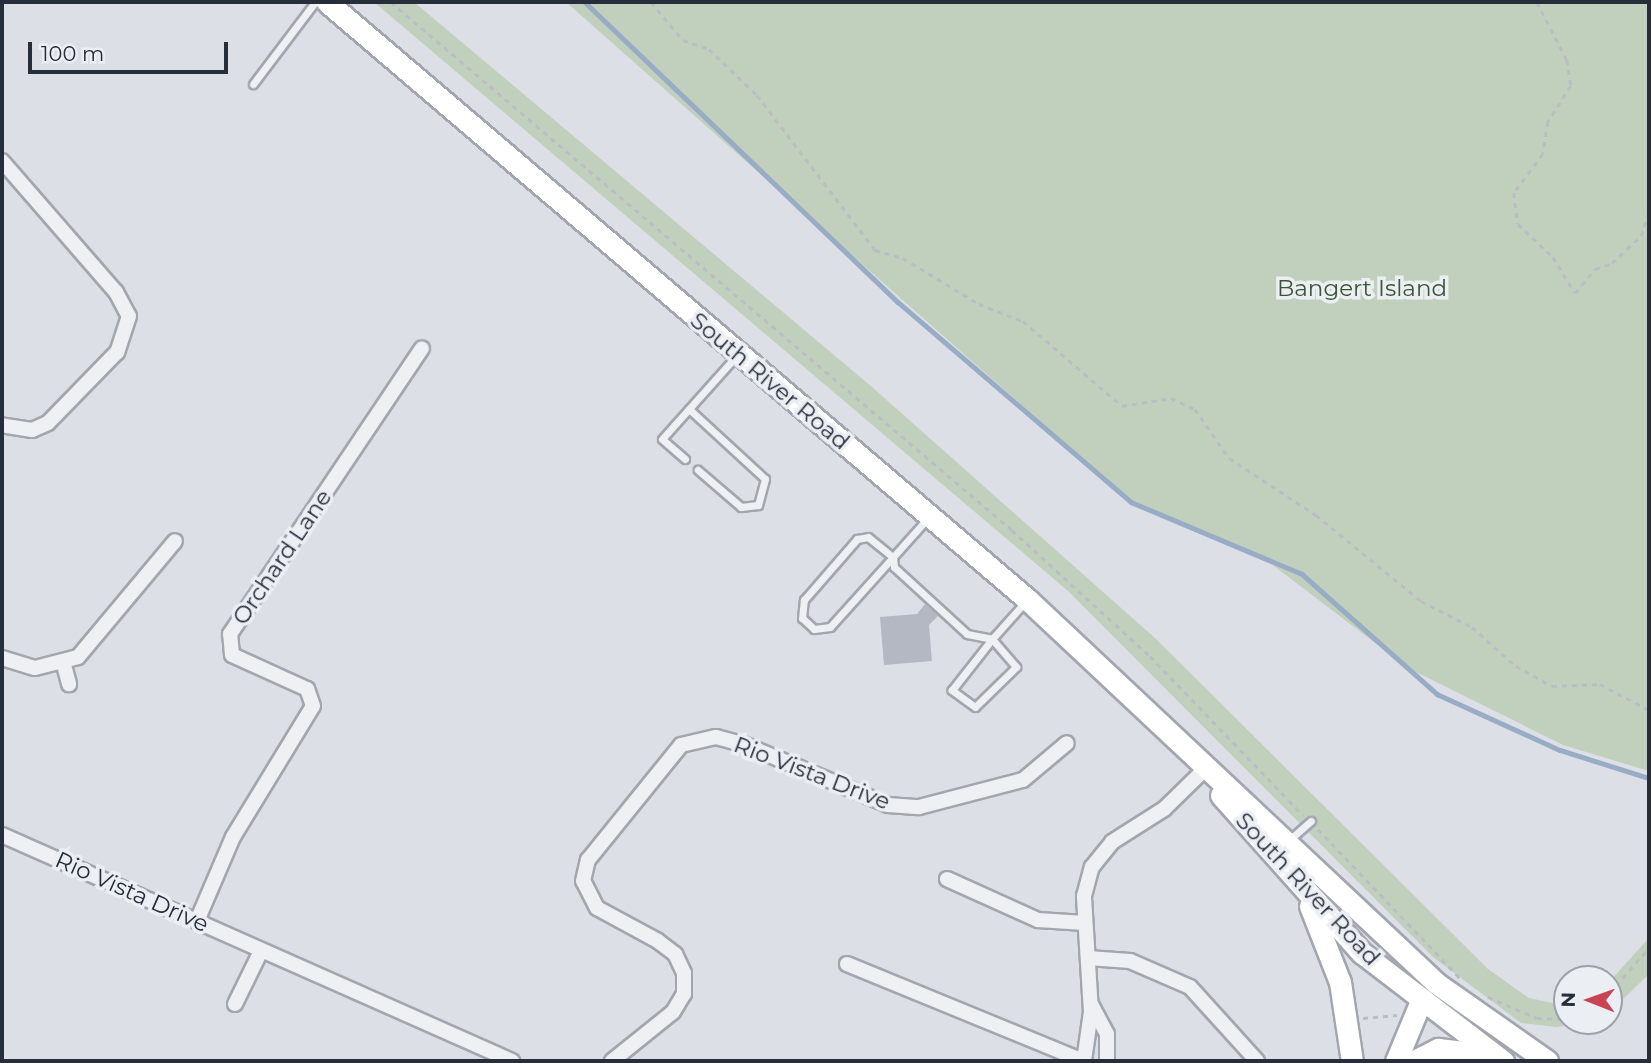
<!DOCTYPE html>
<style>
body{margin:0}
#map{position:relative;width:1651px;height:1063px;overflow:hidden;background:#dcdfe5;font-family:Montserrat,sans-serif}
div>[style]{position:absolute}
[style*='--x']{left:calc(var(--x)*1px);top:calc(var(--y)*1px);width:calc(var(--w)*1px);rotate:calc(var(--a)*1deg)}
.green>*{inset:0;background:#c1cfbd}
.stream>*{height:4.5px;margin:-2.25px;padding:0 2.25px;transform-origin:2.25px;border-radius:2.25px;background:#98acc5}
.building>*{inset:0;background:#b3b8c2}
.path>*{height:2.5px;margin-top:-1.25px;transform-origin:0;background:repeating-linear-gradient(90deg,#babdc4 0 5px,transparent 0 10px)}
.roads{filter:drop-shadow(2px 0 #a2a6af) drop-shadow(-2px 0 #a2a6af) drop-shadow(0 2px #a2a6af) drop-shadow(0 -2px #a2a6af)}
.service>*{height:7px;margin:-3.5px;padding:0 3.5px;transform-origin:3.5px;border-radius:3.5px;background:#eef0f4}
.minor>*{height:14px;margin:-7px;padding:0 7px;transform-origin:7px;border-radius:7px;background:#eef0f4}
.secondary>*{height:21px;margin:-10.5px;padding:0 10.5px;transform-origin:10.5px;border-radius:10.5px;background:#fff}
span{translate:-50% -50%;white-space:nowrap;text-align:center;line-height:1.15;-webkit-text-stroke:7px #ebeef3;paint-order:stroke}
.park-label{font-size:23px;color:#3a5634}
.street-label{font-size:23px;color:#262d3b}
.frame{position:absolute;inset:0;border:4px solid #262d3b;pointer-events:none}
.north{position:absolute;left:1553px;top:965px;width:70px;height:70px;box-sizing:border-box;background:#ebeef3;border:2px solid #9ca1a9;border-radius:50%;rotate:271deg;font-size:19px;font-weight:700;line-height:28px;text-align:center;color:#262d3b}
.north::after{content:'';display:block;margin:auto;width:24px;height:32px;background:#c84455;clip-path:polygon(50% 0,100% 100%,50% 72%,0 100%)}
.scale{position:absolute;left:28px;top:42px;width:200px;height:32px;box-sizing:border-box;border:4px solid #262d3b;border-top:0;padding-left:9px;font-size:21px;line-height:24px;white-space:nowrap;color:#262d3b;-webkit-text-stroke:5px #ebeef3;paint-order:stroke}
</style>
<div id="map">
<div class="green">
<div style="clip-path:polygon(374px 2px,414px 2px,872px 387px,1156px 639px,1488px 969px,1529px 998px,1567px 1006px,1567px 1021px,1593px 1021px,1557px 1027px,1521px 1023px,1433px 957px,1068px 591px)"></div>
<div style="clip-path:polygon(566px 2px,1649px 2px,1649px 771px,1563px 745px,1408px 668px,1262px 557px,1131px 502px)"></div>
<div style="clip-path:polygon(1649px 938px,1649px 974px,1609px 1013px,1609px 982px)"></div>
</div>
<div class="stream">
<div style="--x:585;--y:2;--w:434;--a:43.8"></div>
<div style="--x:898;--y:302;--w:307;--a:40.6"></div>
<div style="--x:1131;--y:502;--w:186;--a:22.8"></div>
<div style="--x:1302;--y:574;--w:181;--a:41.6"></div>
<div style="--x:1437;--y:694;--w:135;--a:24.5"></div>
<div style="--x:1560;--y:750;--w:93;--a:17.5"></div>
</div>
<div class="building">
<div style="clip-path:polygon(925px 604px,938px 616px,929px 625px,932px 661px,884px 665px,880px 617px,917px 614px)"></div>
</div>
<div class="path">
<div style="--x:391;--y:2;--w:815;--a:40.37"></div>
<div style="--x:1012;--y:530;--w:187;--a:42.4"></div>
<div style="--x:1150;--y:656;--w:221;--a:46.1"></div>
<div style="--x:651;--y:2;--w:50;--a:49.9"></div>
<div style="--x:683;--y:40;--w:28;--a:19"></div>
<div style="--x:709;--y:49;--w:66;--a:43.8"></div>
<div style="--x:757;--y:95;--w:195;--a:52.7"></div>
<div style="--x:875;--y:250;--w:29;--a:16"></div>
<div style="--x:903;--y:258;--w:89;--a:31.2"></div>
<div style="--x:979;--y:304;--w:47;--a:21.1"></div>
<div style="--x:1023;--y:321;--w:130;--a:40.6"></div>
<div style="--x:1122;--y:406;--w:50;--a:-9.3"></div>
<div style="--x:1171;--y:398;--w:26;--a:25"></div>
<div style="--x:1195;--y:409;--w:60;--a:55.2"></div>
<div style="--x:1229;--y:458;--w:104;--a:33.2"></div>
<div style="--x:1316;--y:515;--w:136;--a:39.3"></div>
<div style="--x:1421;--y:601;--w:57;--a:27"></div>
<div style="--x:1472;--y:627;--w:59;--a:41.6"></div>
<div style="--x:1516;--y:666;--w:41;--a:29.1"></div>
<div style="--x:1552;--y:686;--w:48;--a:-2.4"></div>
<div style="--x:1600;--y:684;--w:55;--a:28"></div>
<div style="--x:1537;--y:2;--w:65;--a:62.7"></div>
<div style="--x:1567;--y:60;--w:26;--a:81"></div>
<div style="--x:1571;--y:86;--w:43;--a:122.6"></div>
<div style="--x:1548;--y:122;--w:32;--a:99"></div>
<div style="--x:1543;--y:154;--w:49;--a:126.6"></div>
<div style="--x:1514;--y:193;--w:31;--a:83"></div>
<div style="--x:1518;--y:224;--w:48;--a:43.3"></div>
<div style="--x:1553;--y:257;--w:42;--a:58.6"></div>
<div style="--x:1575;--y:293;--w:31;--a:-50"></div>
<div style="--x:1595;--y:269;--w:18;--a:-19"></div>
<div style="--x:1612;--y:263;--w:40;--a:-43"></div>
<div style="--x:1641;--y:236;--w:26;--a:-72"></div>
<div style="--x:1318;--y:829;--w:210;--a:46.4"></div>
<div style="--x:1609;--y:993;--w:60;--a:-48.4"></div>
<div style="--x:1488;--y:997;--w:53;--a:23.2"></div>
<div style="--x:1537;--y:1018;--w:30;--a:2"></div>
<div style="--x:1363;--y:1018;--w:34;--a:-5"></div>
</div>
<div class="roads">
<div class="service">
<div style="--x:253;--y:84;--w:103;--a:-52.9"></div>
<div style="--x:689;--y:409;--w:103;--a:42.6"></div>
<div style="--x:765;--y:479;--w:27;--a:105"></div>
<div style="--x:758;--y:505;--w:17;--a:173"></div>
<div style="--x:741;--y:507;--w:57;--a:-139.3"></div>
<div style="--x:685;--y:459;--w:30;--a:-139"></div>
<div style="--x:662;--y:439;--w:113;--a:-48.2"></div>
<div style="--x:927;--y:519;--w:51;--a:131.8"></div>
<div style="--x:893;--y:557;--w:10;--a:84"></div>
<div style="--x:894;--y:567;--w:99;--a:42.5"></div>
<div style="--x:967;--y:634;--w:25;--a:11"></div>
<div style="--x:992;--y:639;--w:51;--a:-48.2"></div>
<div style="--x:868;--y:537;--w:32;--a:39"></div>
<div style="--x:893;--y:557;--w:94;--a:132"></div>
<div style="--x:830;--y:627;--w:16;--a:173"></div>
<div style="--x:814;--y:629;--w:16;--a:-137"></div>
<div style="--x:802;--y:618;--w:18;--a:-84"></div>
<div style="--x:804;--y:600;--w:81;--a:-49"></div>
<div style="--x:857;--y:539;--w:11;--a:-10"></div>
<div style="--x:992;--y:639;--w:37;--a:49"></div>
<div style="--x:1016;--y:667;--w:57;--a:135.7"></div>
<div style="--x:975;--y:707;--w:29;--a:-144"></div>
<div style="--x:952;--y:690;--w:65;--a:-51.9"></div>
<div style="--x:1289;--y:840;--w:29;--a:-41"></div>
</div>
<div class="minor">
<div style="--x:2;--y:161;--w:174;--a:49"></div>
<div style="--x:116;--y:292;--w:27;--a:62"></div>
<div style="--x:129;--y:316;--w:38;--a:108"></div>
<div style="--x:117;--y:352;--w:99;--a:134.2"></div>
<div style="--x:48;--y:423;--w:17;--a:156"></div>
<div style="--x:32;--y:430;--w:30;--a:-171"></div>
<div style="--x:2;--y:658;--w:34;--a:17"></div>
<div style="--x:35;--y:668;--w:44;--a:-14.3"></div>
<div style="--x:78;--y:657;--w:151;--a:-50.1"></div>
<div style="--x:64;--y:665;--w:20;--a:75"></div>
<div style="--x:2;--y:835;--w:558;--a:23.9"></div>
<div style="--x:947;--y:879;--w:100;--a:24.3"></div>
<div style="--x:1038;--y:920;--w:47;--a:3.7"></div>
<div style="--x:197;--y:921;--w:91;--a:-66.8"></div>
<div style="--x:233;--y:837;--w:153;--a:-58.6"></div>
<div style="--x:313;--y:706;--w:18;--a:-109"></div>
<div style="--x:307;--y:689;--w:82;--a:-155.6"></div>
<div style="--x:232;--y:655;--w:21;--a:-95"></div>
<div style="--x:230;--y:634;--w:344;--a:-56.1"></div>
<div style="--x:1088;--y:958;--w:42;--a:4.1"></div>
<div style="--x:1130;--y:961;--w:65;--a:23.4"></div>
<div style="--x:1190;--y:987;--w:100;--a:47.8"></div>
<div style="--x:847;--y:964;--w:256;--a:22.3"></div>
<div style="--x:235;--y:1004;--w:59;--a:-63.9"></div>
<div style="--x:1091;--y:1004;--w:34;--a:62"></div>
<div style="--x:1107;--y:1034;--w:27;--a:90"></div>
<div style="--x:612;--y:1061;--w:78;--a:-38.8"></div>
<div style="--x:673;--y:1012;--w:21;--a:-59"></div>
<div style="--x:684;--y:994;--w:21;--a:-90"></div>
<div style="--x:684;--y:973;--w:21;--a:-115"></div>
<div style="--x:675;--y:954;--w:21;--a:-143"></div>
<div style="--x:658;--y:941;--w:69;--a:-151.6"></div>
<div style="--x:597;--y:908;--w:30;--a:-117"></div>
<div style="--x:583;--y:881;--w:22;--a:-77"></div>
<div style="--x:588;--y:860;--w:148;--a:-51"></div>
<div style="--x:681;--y:745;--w:36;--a:-13"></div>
<div style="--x:716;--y:737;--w:28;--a:15"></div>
<div style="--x:743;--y:744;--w:157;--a:22.8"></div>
<div style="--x:888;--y:805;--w:31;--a:4"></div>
<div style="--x:919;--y:807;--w:107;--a:-14.6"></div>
<div style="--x:1023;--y:780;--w:57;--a:-40.1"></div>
<div style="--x:1084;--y:1061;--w:49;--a:-81.9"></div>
<div style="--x:1091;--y:1012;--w:116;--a:-93.5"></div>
<div style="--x:1084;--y:896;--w:30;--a:-75"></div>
<div style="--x:1092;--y:867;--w:32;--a:-51"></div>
<div style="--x:1112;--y:842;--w:62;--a:-32.4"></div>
<div style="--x:1164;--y:809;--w:57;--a:-44.3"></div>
</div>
<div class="secondary">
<div style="--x:327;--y:2;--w:920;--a:40.46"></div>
<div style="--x:1027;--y:599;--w:561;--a:43.19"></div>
<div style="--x:1436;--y:983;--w:136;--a:35.1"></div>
<div style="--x:1221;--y:795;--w:212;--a:48.3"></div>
<div style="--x:1362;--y:953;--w:178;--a:37.5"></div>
<div style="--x:1310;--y:906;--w:82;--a:68.5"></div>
<div style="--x:1340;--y:982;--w:80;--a:81.4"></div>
<div style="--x:1396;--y:1061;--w:65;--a:-67.4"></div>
<div style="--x:1414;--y:1061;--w:27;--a:-27"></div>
<div style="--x:1438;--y:1049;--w:51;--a:6.7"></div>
</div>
</div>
<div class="park-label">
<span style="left:1362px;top:288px">Bangert Island</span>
</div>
<div class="street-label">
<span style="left:770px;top:381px;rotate:40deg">South River Road</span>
<span style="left:282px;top:557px;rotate:-56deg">Orchard Lane</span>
<span style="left:812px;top:773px;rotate:21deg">Rio Vista Drive</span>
<span style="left:1308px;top:889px;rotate:47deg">South River Road</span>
<span style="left:132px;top:892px;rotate:24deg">Rio Vista Drive</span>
</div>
<div class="frame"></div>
<div class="north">N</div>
<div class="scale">100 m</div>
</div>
